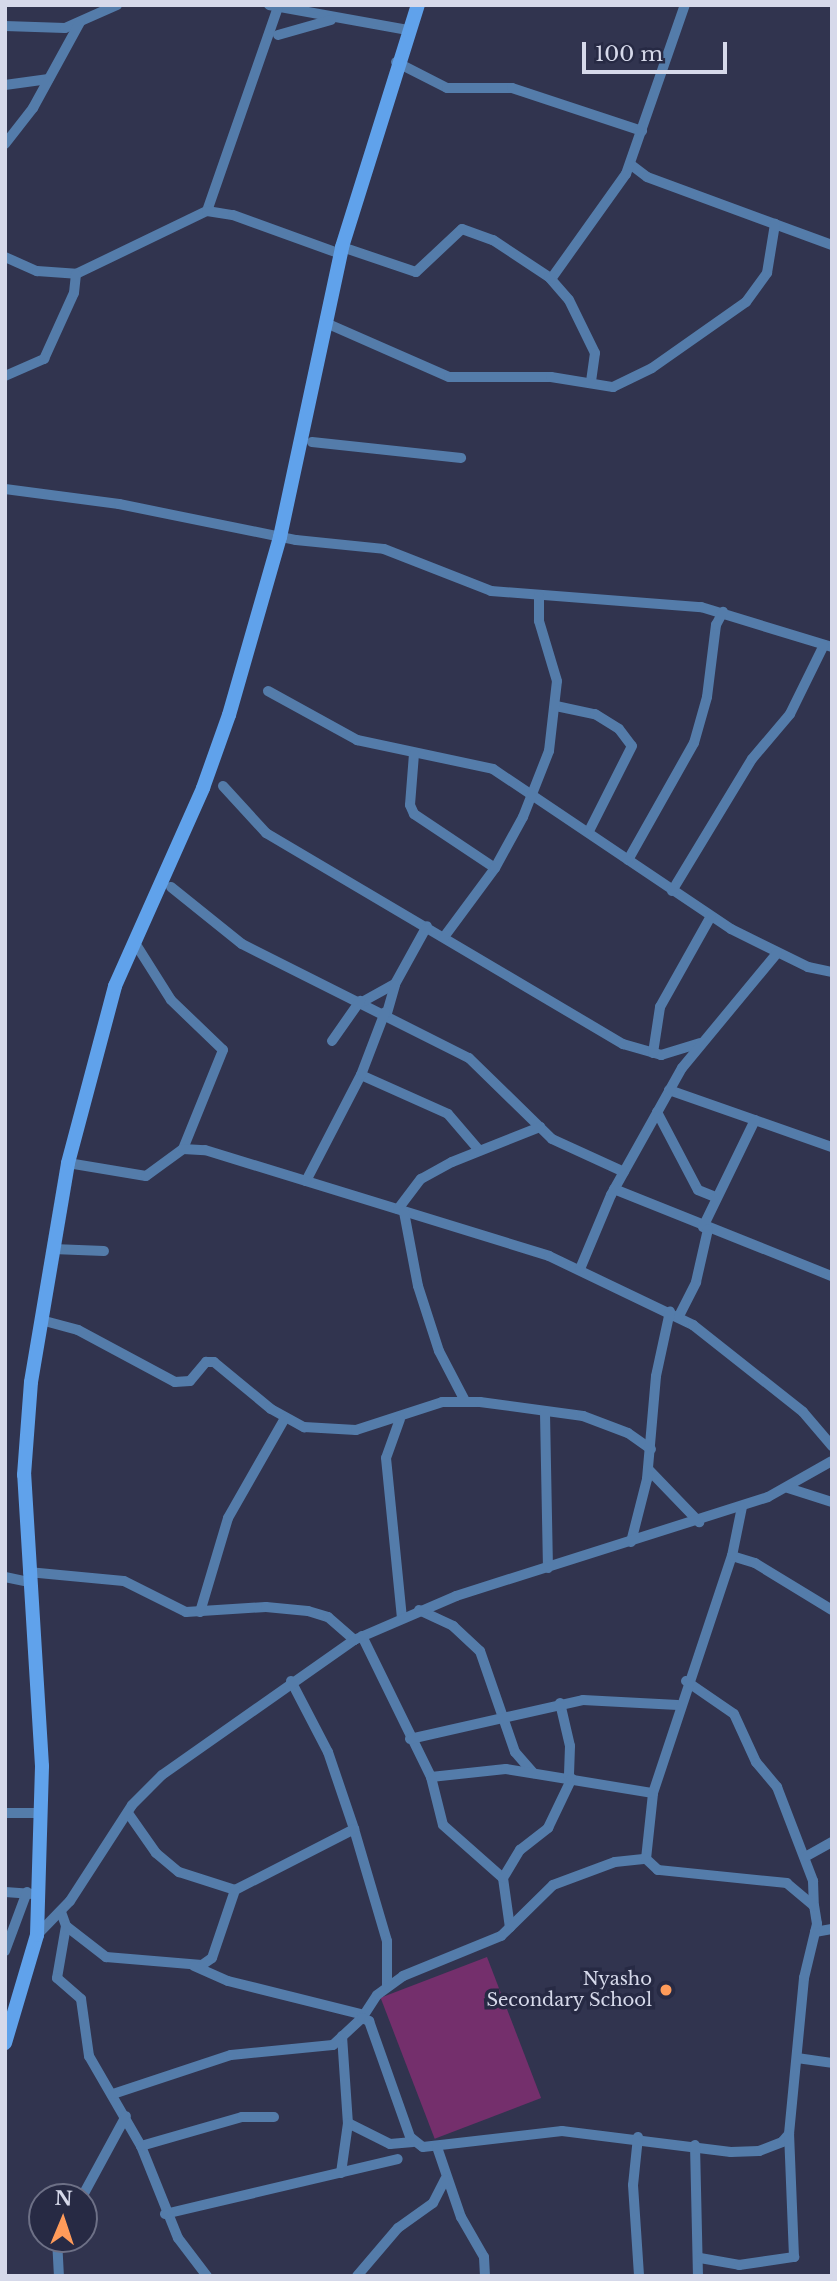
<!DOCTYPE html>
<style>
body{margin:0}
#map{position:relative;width:837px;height:2281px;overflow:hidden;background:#31344f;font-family:"Libre Baskerville",serif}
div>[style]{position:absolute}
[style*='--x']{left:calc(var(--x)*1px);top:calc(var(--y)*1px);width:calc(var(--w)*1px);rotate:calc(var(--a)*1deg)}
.green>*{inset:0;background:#742f6c;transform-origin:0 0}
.minor>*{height:10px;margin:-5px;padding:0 5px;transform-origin:5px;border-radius:5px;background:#547caa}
.secondary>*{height:14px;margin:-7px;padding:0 7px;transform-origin:7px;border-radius:7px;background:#60a2eb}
.dots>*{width:19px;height:19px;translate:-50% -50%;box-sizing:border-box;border:4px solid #272a44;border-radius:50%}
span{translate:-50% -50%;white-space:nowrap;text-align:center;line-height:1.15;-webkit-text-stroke:7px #272a44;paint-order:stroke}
.poi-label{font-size:18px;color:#d6d9ea}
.right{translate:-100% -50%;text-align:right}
.frame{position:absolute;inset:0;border:7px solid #d6d9ea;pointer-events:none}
.north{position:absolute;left:28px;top:2183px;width:70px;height:70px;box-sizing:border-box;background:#272a44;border:2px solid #6d7086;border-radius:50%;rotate:2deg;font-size:19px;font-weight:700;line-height:28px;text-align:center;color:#d6d9ea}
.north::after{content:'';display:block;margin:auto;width:24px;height:32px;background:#ff9b5a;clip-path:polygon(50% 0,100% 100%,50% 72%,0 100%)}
.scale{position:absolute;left:582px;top:42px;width:145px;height:32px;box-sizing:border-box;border:4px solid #d6d9ea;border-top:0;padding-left:9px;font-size:21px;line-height:24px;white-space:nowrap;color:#d6d9ea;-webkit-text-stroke:5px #272a44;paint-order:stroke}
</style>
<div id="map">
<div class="green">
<div style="left:487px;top:1957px;width:151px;height:114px;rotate:69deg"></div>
</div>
<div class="minor">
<div style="--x:269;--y:5;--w:141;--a:10.2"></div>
<div style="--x:5;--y:26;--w:60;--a:1.9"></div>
<div style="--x:65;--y:28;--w:57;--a:-23.9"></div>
<div style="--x:278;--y:35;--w:55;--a:-15.8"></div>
<div style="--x:396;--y:62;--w:57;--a:27"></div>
<div style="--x:447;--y:88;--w:65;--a:0"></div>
<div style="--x:512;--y:88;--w:137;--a:18.3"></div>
<div style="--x:5;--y:85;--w:44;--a:-7.8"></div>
<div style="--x:5;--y:144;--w:46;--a:-52.1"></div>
<div style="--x:33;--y:108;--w:98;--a:-61.3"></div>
<div style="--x:630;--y:164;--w:21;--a:37"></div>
<div style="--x:647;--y:177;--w:197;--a:20.2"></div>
<div style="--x:207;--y:211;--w:216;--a:-70.8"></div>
<div style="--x:342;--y:247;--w:78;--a:18.7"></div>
<div style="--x:416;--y:272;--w:63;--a:-43.1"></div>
<div style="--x:462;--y:229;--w:33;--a:20"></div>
<div style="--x:493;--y:240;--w:67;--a:33.5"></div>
<div style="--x:549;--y:277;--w:30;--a:49"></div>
<div style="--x:569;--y:300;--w:59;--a:63.9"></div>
<div style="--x:595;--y:353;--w:29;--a:98"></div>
<div style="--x:5;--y:257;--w:35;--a:24"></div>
<div style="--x:37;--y:271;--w:39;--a:4"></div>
<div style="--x:76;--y:274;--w:145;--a:-25.7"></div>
<div style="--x:207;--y:211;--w:26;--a:9"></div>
<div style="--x:233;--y:215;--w:115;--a:19.9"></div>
<div style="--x:551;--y:279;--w:129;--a:-54.5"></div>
<div style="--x:626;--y:174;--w:179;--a:-70.8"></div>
<div style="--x:326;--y:323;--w:134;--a:23.7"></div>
<div style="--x:449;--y:377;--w:102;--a:0"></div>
<div style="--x:551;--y:377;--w:63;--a:9.2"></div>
<div style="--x:613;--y:387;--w:43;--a:-26"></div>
<div style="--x:652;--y:368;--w:115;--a:-35.1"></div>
<div style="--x:746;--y:302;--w:36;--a:-54"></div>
<div style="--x:767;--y:273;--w:50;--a:-80.7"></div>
<div style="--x:5;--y:376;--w:43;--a:-23.6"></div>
<div style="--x:44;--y:359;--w:72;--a:-65.6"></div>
<div style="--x:74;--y:293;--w:19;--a:-84"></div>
<div style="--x:312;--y:442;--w:150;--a:6.1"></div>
<div style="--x:5;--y:489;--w:115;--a:7.5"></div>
<div style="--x:119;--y:504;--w:181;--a:11.5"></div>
<div style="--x:296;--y:540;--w:88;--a:5.8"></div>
<div style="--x:384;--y:549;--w:115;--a:21.4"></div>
<div style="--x:491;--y:591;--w:211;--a:4.4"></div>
<div style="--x:701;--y:607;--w:137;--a:17"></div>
<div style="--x:268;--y:691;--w:102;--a:28.8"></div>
<div style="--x:357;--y:740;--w:139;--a:12"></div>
<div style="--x:493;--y:769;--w:287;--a:33.9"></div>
<div style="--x:731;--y:929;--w:86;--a:26.3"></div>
<div style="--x:808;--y:967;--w:25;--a:12"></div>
<div style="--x:556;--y:706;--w:40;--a:12"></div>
<div style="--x:595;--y:714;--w:28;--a:32"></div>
<div style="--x:619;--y:729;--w:21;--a:53"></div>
<div style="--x:632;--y:746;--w:95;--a:116.8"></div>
<div style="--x:414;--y:754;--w:51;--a:94.5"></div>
<div style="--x:410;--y:805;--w:10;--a:66"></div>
<div style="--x:414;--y:814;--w:97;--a:33.7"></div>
<div style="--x:223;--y:786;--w:64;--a:47.5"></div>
<div style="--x:266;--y:833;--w:415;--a:30.6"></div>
<div style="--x:623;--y:1044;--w:40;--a:16"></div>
<div style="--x:661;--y:1055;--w:41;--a:-17.1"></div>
<div style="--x:628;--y:860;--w:134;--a:-60.6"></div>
<div style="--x:694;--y:743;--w:48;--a:-74.2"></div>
<div style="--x:707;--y:697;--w:73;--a:-82.9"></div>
<div style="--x:716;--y:625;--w:15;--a:-62"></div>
<div style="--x:171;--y:887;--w:91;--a:38.8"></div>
<div style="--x:242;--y:944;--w:254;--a:26.7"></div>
<div style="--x:469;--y:1058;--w:116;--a:44.3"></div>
<div style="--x:552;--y:1139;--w:79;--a:24.6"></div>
<div style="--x:672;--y:891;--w:154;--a:-58.8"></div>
<div style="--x:752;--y:759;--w:59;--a:-49.8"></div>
<div style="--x:790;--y:714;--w:77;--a:-63.8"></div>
<div style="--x:444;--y:937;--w:86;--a:-53.5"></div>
<div style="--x:495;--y:868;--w:58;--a:-61.2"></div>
<div style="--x:523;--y:817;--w:71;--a:-68.5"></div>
<div style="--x:549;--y:751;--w:70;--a:-83.5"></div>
<div style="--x:557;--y:681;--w:63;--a:-106.7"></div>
<div style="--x:539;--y:621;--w:25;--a:-90"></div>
<div style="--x:135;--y:943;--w:67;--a:57.7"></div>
<div style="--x:171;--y:1000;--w:72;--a:43.9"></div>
<div style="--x:223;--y:1050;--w:107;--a:112"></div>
<div style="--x:362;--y:1002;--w:38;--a:-29"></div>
<div style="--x:395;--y:984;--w:66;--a:-61.1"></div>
<div style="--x:387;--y:1013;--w:29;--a:-74"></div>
<div style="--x:332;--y:1041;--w:49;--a:-55"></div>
<div style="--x:653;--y:1053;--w:47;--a:-81.3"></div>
<div style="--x:660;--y:1007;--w:104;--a:-60.7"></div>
<div style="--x:361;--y:1075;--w:95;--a:24.1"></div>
<div style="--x:448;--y:1114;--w:48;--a:49.3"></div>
<div style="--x:669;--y:1090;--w:173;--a:19.3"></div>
<div style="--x:657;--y:1112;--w:88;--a:62.3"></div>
<div style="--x:698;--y:1190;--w:18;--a:22"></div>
<div style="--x:68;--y:1163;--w:79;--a:9.5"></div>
<div style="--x:146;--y:1176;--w:46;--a:-36.1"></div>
<div style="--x:183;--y:1149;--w:22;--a:3"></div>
<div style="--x:205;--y:1150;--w:360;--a:17.1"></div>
<div style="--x:549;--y:1256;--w:160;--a:25.6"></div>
<div style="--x:693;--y:1325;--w:140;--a:38.3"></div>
<div style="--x:803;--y:1412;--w:45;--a:49.5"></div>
<div style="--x:306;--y:1181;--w:119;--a:-62.6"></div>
<div style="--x:361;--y:1075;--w:67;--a:-69.1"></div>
<div style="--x:614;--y:1189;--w:235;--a:21.8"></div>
<div style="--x:398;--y:1209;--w:38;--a:-53"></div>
<div style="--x:421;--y:1179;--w:35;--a:-29"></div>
<div style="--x:452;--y:1162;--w:95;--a:-21.7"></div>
<div style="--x:404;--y:1212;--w:75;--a:79.3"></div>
<div style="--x:418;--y:1286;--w:68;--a:72.1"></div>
<div style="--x:439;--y:1351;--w:56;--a:62.5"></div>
<div style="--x:703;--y:1227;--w:119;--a:-64.1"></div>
<div style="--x:53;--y:1249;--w:51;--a:2.2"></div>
<div style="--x:580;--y:1269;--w:80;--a:-67.3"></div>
<div style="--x:611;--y:1195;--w:145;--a:-60.8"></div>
<div style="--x:682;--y:1068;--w:149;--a:-50.4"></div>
<div style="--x:679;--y:1316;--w:38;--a:-63"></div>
<div style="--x:696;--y:1282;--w:54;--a:-77.2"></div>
<div style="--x:41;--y:1320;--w:38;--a:15"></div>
<div style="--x:78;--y:1330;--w:110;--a:28.2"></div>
<div style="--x:175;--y:1382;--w:15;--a:-4"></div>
<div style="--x:190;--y:1381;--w:25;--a:-50"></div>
<div style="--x:206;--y:1362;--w:8;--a:0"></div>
<div style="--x:214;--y:1362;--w:74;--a:39.5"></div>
<div style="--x:271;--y:1409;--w:38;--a:29"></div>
<div style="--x:304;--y:1427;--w:52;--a:3.3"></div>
<div style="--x:356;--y:1430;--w:90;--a:-18"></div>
<div style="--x:442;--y:1402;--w:38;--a:0"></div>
<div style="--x:480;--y:1402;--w:104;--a:7.7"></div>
<div style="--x:583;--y:1416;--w:48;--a:20.7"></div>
<div style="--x:628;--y:1433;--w:28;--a:35"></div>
<div style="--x:545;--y:1413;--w:155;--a:88.9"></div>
<div style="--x:400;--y:1419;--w:41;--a:109.7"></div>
<div style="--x:386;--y:1458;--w:160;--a:84.3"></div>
<div style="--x:648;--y:1469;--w:74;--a:46.1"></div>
<div style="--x:788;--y:1488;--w:46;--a:17.7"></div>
<div style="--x:631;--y:1542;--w:65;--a:-75.7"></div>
<div style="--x:647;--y:1479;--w:103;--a:-85"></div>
<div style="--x:656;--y:1376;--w:66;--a:-77.8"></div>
<div style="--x:732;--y:1556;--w:24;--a:17"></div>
<div style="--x:755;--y:1563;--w:90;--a:31.4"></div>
<div style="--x:28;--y:1572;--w:96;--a:5.4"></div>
<div style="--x:124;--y:1581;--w:69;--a:26.6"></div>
<div style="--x:186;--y:1612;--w:80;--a:-3.6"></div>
<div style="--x:266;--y:1607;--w:42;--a:5.4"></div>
<div style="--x:308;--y:1611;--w:21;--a:17"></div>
<div style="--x:328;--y:1617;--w:35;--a:41"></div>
<div style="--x:5;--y:1577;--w:25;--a:12"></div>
<div style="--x:419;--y:1610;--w:38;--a:25"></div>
<div style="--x:453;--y:1626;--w:37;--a:43"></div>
<div style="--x:480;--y:1651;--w:107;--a:70.9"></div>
<div style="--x:515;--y:1752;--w:28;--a:49"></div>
<div style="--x:200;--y:1612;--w:98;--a:-73.4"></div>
<div style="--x:228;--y:1518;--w:115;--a:-60.3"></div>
<div style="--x:362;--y:1636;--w:157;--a:63.9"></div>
<div style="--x:431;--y:1777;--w:75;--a:-6.1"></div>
<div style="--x:506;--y:1769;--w:149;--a:9.3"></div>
<div style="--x:291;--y:1681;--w:80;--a:62.5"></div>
<div style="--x:328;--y:1752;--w:81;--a:71.3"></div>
<div style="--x:354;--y:1829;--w:117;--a:73.6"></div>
<div style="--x:387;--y:1941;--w:45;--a:90"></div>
<div style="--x:686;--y:1681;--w:58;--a:34.5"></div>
<div style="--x:734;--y:1714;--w:53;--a:65.4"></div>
<div style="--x:756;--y:1762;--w:33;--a:50"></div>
<div style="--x:777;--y:1787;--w:101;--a:69"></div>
<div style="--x:813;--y:1881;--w:25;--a:88"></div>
<div style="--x:560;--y:1703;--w:44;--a:76.9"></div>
<div style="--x:570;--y:1746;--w:31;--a:92"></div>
<div style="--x:410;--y:1739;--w:177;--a:-12.7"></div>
<div style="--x:583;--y:1700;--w:95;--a:3"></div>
<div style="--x:431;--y:1777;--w:49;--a:76"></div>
<div style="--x:443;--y:1825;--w:80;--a:41.5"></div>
<div style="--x:503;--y:1878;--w:50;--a:82"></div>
<div style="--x:5;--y:1813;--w:37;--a:0"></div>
<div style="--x:128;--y:1813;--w:49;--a:55"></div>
<div style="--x:156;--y:1853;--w:30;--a:40"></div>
<div style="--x:179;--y:1872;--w:59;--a:17.8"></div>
<div style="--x:235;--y:1890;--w:134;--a:-27.1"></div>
<div style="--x:805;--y:1857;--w:31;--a:-29"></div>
<div style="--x:503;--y:1878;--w:33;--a:-59"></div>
<div style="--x:520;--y:1850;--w:36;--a:-38"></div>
<div style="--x:548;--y:1828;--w:55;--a:-64.4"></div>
<div style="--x:5;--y:1892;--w:28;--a:4"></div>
<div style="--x:61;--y:1912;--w:15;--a:70"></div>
<div style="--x:66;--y:1926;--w:53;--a:99.8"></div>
<div style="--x:57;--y:1978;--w:32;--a:41"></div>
<div style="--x:81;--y:1999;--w:58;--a:82"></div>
<div style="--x:89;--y:2056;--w:104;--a:60"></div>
<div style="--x:141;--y:2146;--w:99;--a:68.1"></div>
<div style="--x:178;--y:2238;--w:48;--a:52.7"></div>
<div style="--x:66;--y:1926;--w:51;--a:37.8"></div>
<div style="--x:106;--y:1957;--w:96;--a:4.8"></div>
<div style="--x:202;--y:1965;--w:12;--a:-35"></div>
<div style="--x:212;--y:1958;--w:72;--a:-71.3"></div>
<div style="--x:815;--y:1932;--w:17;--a:-10"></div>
<div style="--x:37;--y:1935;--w:47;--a:-45.9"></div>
<div style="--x:70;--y:1901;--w:114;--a:-57.1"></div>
<div style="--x:132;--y:1805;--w:42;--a:-45"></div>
<div style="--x:162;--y:1775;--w:235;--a:-35.1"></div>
<div style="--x:354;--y:1640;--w:111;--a:-23.3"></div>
<div style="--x:456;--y:1596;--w:327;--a:-17.6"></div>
<div style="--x:768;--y:1497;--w:73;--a:-29.4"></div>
<div style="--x:5;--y:1951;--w:63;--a:-69.6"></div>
<div style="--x:194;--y:1966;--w:37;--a:24"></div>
<div style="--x:228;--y:1981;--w:140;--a:14"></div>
<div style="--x:362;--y:2018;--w:27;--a:-57"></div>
<div style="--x:377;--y:1995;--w:32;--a:-36"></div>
<div style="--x:403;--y:1976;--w:106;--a:-22.2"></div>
<div style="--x:501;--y:1936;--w:73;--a:-44.4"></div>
<div style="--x:553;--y:1885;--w:66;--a:-20.4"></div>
<div style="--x:615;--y:1862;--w:31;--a:-6"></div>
<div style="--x:342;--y:2036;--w:87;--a:86.1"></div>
<div style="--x:348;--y:2123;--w:47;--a:26.6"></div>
<div style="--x:390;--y:2144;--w:23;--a:-5"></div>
<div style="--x:797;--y:2058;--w:35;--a:8"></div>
<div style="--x:113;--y:2094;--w:124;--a:-18.3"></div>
<div style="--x:231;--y:2055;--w:102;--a:-5.6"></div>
<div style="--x:333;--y:2045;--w:40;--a:-43"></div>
<div style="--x:362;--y:2018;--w:8;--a:23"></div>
<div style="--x:369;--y:2021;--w:123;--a:70.5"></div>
<div style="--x:410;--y:2137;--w:16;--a:38"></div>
<div style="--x:423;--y:2147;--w:140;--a:-6.6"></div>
<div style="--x:562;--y:2131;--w:170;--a:7.1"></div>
<div style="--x:731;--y:2152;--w:28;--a:-2"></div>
<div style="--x:759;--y:2151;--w:25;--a:-21"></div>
<div style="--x:782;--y:2142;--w:11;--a:-49"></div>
<div style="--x:789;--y:2134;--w:157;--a:-84.5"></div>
<div style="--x:804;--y:1978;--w:56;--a:-76.5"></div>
<div style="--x:817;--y:1924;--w:18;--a:-99"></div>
<div style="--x:814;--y:1906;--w:35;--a:-140"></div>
<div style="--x:787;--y:1883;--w:130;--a:-174.2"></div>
<div style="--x:658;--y:1870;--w:16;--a:-137"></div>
<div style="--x:646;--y:1859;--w:66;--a:-83.9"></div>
<div style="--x:653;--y:1793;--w:250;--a:-71.6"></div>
<div style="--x:732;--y:1556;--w:50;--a:-78.5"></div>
<div style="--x:638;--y:2137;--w:48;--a:95.9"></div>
<div style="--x:633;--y:2185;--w:91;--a:86.2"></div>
<div style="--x:695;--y:2145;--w:131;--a:88.7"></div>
<div style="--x:141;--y:2146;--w:105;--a:-16"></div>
<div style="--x:242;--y:2117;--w:32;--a:0"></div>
<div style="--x:437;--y:2147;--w:74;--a:71.1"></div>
<div style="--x:461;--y:2217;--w:46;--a:60.1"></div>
<div style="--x:484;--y:2257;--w:19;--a:87"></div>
<div style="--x:341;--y:2173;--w:50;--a:-82"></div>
<div style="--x:82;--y:2197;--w:92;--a:-61.5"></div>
<div style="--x:165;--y:2214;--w:239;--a:-13.3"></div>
<div style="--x:57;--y:2239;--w:37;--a:87"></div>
<div style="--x:700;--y:2258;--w:40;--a:10"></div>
<div style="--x:739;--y:2265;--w:56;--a:-8.3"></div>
<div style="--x:794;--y:2257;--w:123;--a:-92.3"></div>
<div style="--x:357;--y:2276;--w:63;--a:-49.5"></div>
<div style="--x:398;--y:2228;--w:43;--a:-35.5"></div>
<div style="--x:433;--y:2203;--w:27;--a:-63"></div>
</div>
<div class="secondary">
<div style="--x:5;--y:2043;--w:113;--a:-73.5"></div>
<div style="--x:37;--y:1935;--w:169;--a:-88.3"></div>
<div style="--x:42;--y:1766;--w:292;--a:-93.5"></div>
<div style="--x:24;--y:1475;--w:93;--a:-85.7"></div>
<div style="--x:31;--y:1382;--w:222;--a:-80.4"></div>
<div style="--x:68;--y:1163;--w:183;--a:-75.1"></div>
<div style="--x:115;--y:986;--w:217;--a:-66"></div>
<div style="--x:203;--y:788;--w:77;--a:-70.4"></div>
<div style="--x:229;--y:715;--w:185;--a:-74"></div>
<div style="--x:280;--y:537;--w:297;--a:-77.9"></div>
<div style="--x:342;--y:247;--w:254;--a:-72.6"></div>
</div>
<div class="dots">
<div style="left:666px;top:1990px;background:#ff9b5a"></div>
</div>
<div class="poi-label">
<span class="right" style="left:652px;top:1990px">Nyasho<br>Secondary School</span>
</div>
<div class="frame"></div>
<div class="north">N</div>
<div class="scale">100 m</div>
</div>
